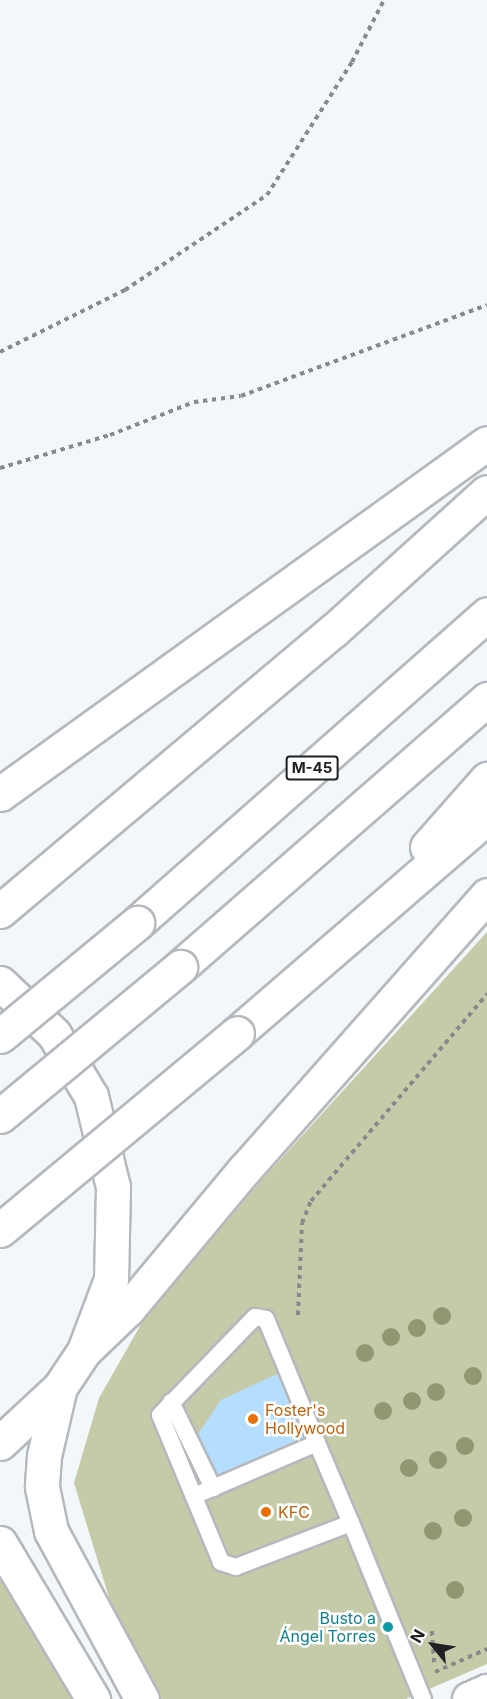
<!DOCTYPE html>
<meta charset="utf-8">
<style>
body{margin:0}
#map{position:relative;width:487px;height:1699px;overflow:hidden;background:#f2f7fa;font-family:Inter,sans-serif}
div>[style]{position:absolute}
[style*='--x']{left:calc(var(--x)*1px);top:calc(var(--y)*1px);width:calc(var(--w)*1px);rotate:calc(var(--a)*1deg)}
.green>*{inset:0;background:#c5cba8}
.building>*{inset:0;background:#b5defe}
.path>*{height:4px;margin-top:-2px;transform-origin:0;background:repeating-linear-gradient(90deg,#878a8c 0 4.5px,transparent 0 9px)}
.roads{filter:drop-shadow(2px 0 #b5b9bd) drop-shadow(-2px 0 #b5b9bd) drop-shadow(0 2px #b5b9bd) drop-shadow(0 -2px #b5b9bd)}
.service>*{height:16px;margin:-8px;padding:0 8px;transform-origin:8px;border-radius:8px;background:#fff}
.minor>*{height:32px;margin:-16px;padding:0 16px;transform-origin:16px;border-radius:16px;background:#fff}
.tertiary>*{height:33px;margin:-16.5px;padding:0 16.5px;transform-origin:16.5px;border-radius:16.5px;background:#fff}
.secondary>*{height:33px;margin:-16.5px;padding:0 16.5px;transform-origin:16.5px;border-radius:16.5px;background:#fff}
.motorway>*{height:33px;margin:-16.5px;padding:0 16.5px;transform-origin:16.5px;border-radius:16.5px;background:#fff}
.bridges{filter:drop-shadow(2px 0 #b5b9bd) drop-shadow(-2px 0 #b5b9bd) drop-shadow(0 2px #b5b9bd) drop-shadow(0 -2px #b5b9bd)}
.motorway-bridge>*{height:33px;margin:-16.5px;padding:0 16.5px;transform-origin:16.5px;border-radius:16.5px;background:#fff}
.trees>*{width:18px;height:18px;margin:-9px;border-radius:50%;background:#929773}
.dots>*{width:16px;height:16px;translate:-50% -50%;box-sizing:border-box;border:3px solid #fff;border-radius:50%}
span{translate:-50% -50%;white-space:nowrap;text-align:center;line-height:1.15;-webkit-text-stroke:5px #fff;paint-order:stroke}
.shield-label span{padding:2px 4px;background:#fff;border:2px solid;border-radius:4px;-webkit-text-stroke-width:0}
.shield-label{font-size:15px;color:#1e2021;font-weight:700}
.food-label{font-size:16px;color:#c56008}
.left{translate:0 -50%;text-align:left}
.culture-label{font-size:16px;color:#0d838f}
.right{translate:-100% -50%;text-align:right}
.north{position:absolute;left:403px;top:1615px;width:60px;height:60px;-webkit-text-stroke:4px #fff;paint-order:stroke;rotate:300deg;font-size:16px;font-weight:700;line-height:24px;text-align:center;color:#1e2021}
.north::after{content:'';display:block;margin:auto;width:21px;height:27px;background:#1e2021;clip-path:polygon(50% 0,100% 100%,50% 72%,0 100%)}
</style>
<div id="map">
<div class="green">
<div style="clip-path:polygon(487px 932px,487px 1664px,406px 1699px,159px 1699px,114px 1614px,74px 1483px,99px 1398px,144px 1319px,260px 1182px)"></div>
<div style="clip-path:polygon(0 1580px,73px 1699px,0 1699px)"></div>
</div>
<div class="building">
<div style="clip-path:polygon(279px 1373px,305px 1439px,214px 1477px,196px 1437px,221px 1400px)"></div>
</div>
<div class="path">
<div style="--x:0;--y:352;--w:140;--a:-26.4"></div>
<div style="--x:125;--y:290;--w:171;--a:-33.8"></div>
<div style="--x:267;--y:195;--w:158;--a:-57.4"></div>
<div style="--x:352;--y:62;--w:70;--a:-62.7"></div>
<div style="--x:0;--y:468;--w:115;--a:-16.7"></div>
<div style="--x:110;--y:435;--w:90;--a:-21.4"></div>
<div style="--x:194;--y:402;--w:47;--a:-7.3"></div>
<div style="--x:241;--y:396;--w:262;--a:-20.3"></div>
<div style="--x:298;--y:1315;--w:92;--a:-87.5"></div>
<div style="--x:302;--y:1223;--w:24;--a:-68"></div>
<div style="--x:311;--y:1201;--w:272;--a:-49.6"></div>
<div style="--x:432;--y:1631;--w:32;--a:86"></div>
<div style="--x:435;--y:1672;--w:57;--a:-23.9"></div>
</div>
<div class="roads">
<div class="service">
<div style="--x:171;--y:1402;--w:96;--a:64"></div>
<div style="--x:194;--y:1496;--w:134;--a:-23.3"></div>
<div style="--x:351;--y:1523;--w:123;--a:159.1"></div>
<div style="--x:236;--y:1567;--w:16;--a:-162"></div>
<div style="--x:221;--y:1562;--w:159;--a:-112.5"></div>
<div style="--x:160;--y:1415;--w:136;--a:-45.9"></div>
<div style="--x:255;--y:1317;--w:11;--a:10"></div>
<div style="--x:266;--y:1319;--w:134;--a:67.6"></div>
<div style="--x:317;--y:1443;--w:87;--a:67"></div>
<div style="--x:351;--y:1523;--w:190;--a:67.8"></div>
</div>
<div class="minor">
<div style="--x:469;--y:1699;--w:20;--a:-24"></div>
</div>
<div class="tertiary">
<div style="--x:60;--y:1387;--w:71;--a:103.1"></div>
<div style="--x:44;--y:1456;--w:31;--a:94"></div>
<div style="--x:42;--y:1487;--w:45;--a:78.4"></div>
<div style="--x:51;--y:1531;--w:191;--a:61.6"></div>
<div style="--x:0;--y:1543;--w:182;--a:59.2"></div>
</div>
<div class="secondary">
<div style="--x:0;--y:983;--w:74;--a:43.4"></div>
<div style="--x:54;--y:1034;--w:72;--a:59.2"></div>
<div style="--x:91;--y:1096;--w:94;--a:76.4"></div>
<div style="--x:113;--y:1187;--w:92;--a:91.2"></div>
<div style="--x:111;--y:1279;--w:77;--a:110.6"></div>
<div style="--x:84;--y:1351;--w:43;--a:123.7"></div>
<div style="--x:60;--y:1387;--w:82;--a:137"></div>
</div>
<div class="motorway">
<div style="--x:0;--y:794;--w:600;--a:-35.78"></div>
<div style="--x:427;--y:847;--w:91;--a:-48.6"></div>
<div style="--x:0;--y:911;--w:435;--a:-40.1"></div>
<div style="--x:333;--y:631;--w:207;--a:-42.1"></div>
<div style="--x:137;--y:923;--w:467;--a:-41.4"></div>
<div style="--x:180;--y:967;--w:408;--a:-41.1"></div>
<div style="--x:237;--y:1033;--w:330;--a:-40.8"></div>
<div style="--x:84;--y:1351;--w:61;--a:-43.7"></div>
<div style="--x:128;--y:1309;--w:181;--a:-50.2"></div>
<div style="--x:244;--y:1170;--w:367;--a:-48.5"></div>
</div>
</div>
<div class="bridges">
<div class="motorway-bridge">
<div style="--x:0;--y:1036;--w:178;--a:-39.5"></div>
<div style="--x:0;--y:1116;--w:234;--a:-39.6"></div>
<div style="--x:0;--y:1230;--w:308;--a:-39.7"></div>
</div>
</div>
<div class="trees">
<div style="left:442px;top:1316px"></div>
<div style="left:417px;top:1328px"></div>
<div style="left:391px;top:1337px"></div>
<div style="left:365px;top:1353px"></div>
<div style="left:473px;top:1376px"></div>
<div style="left:436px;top:1392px"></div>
<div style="left:412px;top:1401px"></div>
<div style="left:383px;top:1411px"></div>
<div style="left:465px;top:1446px"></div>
<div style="left:438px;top:1460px"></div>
<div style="left:409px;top:1468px"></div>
<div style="left:463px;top:1518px"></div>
<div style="left:433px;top:1531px"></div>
<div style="left:455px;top:1590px"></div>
</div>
<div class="dots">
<div style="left:253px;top:1419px;background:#e8710a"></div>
<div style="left:266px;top:1512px;background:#e8710a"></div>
<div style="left:388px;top:1627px;background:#0f9aa8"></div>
</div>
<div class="shield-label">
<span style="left:312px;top:768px">M-45</span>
</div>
<div class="food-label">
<span class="left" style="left:265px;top:1419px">Foster's<br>Hollywood</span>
<span class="left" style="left:278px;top:1512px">KFC</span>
</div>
<div class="culture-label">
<span class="right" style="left:376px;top:1627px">Busto a<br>Ángel Torres</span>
</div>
<div class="north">N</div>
</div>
